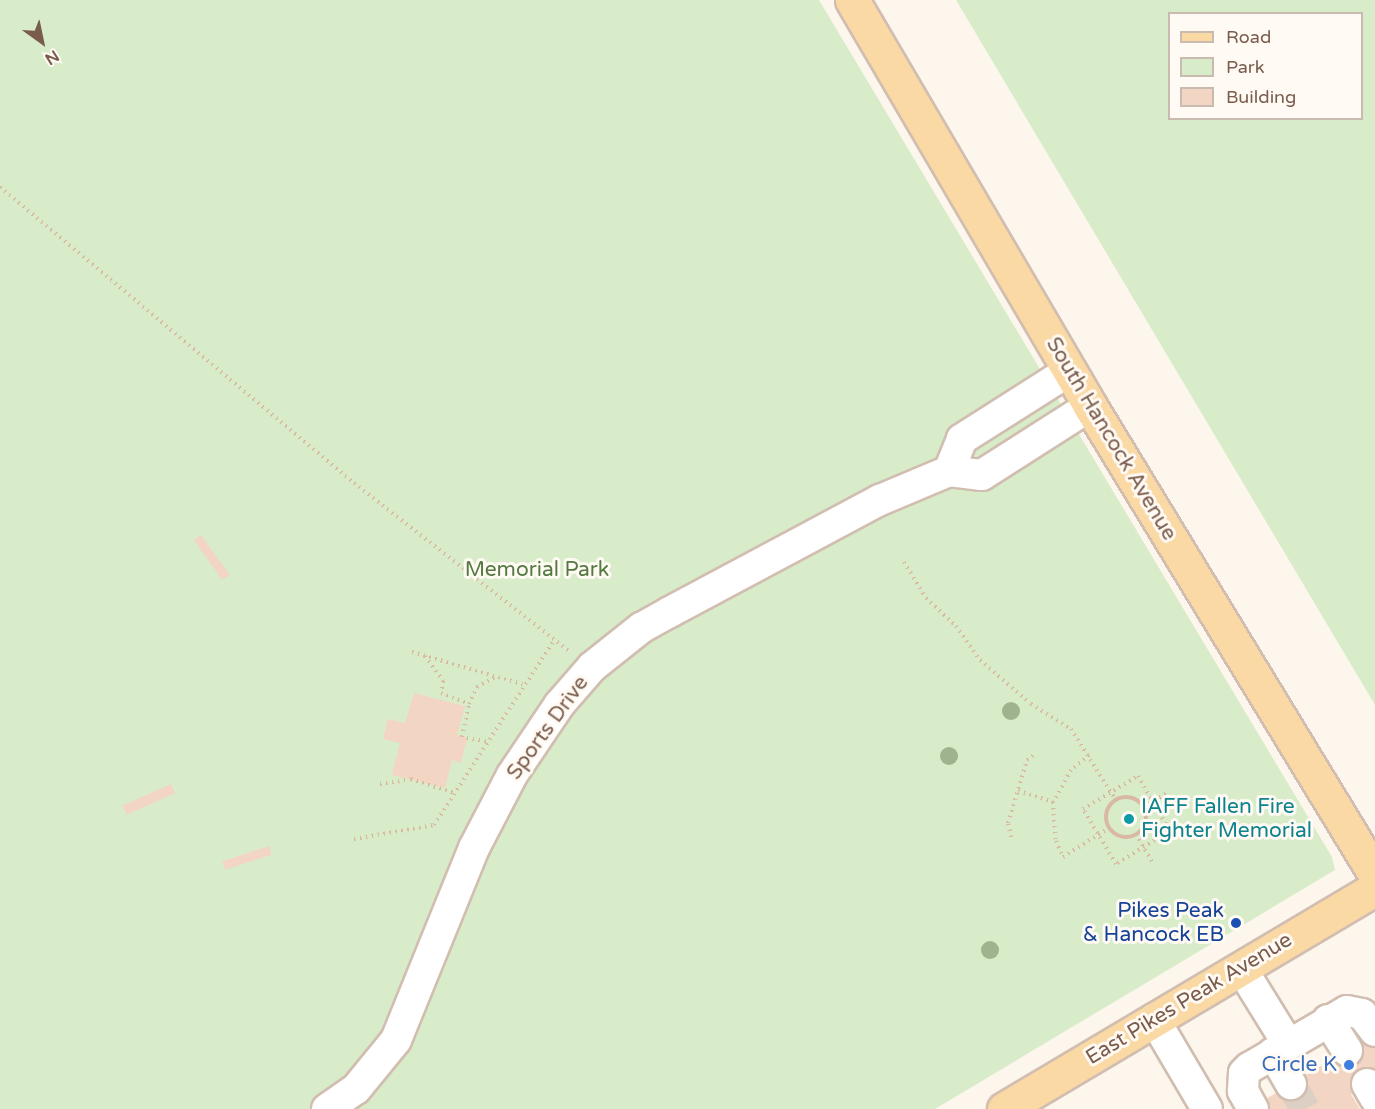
<!DOCTYPE html>
<style>
body{margin:0}
#map{position:relative;width:1375px;height:1109px;overflow:hidden;background:#fdf6ec;font-family:"Varela Round",sans-serif}
div>[style]{position:absolute}
[style*='--x']{left:calc(var(--x)*1px);top:calc(var(--y)*1px);width:calc(var(--w)*1px);rotate:calc(var(--a)*1deg)}
.green>*{inset:0;background:#d8ecc9}
.building>*{inset:0;background:#f3d5c3;transform-origin:0 0}
.minor-tunnel>*{height:30px;margin-top:-15px;transform-origin:0;background:repeating-linear-gradient(90deg,#dcd0c4 0 30px,transparent 0 45px)}
.path>*{height:4px;margin-top:-2px;transform-origin:0;background:repeating-linear-gradient(90deg,#d9b8a5 0 1.5px,transparent 0 6px)}
.path>.ring{margin:-2px;padding:0;box-sizing:content-box;background:none;border:4px solid #d9b8a5;border-radius:50%}
.roads{filter:drop-shadow(2px 0 #d1beb0) drop-shadow(-2px 0 #d1beb0) drop-shadow(0 2px #d1beb0) drop-shadow(0 -2px #d1beb0)}
.minor>*{height:30px;margin:-15px;padding:0 15px;transform-origin:15px;border-radius:15px;background:#fff}
.major>*{height:33px;margin:-16.5px;padding:0 16.5px;transform-origin:16.5px;border-radius:16.5px;background:#fbd9a5}
.trees>*{width:18px;height:18px;margin:-9px;border-radius:50%;background:#a0b28e}
.dots>*{width:16px;height:16px;translate:-50% -50%;box-sizing:border-box;border:3px solid #fffaf3;border-radius:50%}
span{translate:-50% -50%;white-space:nowrap;text-align:center;line-height:1.15;-webkit-text-stroke:6px #fffaf3;paint-order:stroke}
.street-label{font-size:21px;color:#7a5c4d}
.park-label{font-size:21px;color:#537a41}
.culture-label{font-size:21px;color:#0d838f}
.left{translate:0 -50%;text-align:left}
.transit-label{font-size:21px;color:#164399}
.right{translate:-100% -50%;text-align:right}
.shop-label{font-size:21px;color:#366cbe}
.legend{position:absolute;left:1168px;top:12px;width:195px;height:108px;box-sizing:border-box;background:#fffaf3;border:2px solid #cabbb1;margin:0;padding:8px 10px;list-style:none;font-size:18px;color:#7a5c4d}
.legend li{display:flex;align-items:center;gap:12px;height:30px}
.legend b{width:30px;border:2px solid #cabbb1}
.north{position:absolute;left:12px;top:12px;width:60px;height:60px;-webkit-text-stroke:4px #fffaf3;paint-order:stroke;rotate:147deg;font-size:16px;font-weight:700;line-height:24px;text-align:center;color:#7a5c4d}
.north::after{content:'';display:block;margin:auto;width:21px;height:27px;background:#7a5c4d;clip-path:polygon(50% 0,100% 100%,50% 72%,0 100%)}
</style>
<div id="map">
<div class="green">
<div style="clip-path:polygon(0 0,819px 0,1332px 857px,1335px 870px,935px 1109px,0 1109px)"></div>
<div style="clip-path:polygon(evenodd,956px 0,1375px 0,1375px 705px,956px 0,1170px 14px,1362px 14px,1362px 118px,1170px 118px,1170px 14px)"></div>
</div>
<div class="building">
<div style="left:201px;top:535px;width:49px;height:9px;rotate:54deg"></div>
<div style="clip-path:polygon(414px 693px,465px 706px,457px 735px,467px 738px,461px 763px,452px 760px,445px 788px,392px 775px,400px 743px,383px 739px,388px 719px,405px 723px)"></div>
<div style="left:171px;top:784px;width:10px;height:53px;rotate:66deg"></div>
<div style="left:269px;top:846px;width:9px;height:49px;rotate:72deg"></div>
<div style="clip-path:polygon(1371px 1036px,1375px 1042px,1375px 1080px,1351px 1094px,1360px 1109px,1270px 1109px,1264px 1100px)"></div>
</div>
<div class="minor-tunnel">
<div style="--x:1291;--y:1084;--w:29;--a:61"></div>
</div>
<div class="path">
<div style="--x:0;--y:187;--w:461;--a:39.9"></div>
<div style="--x:354;--y:483;--w:273;--a:38"></div>
<div style="--x:904;--y:562;--w:42;--a:58.6"></div>
<div style="--x:926;--y:598;--w:41;--a:43"></div>
<div style="--x:956;--y:626;--w:42;--a:54.8"></div>
<div style="--x:980;--y:660;--w:67;--a:40.8"></div>
<div style="--x:1031;--y:704;--w:47;--a:32"></div>
<div style="--x:1071;--y:729;--w:83;--a:57.8"></div>
<div style="--x:412;--y:652;--w:115;--a:16.2"></div>
<div style="--x:425;--y:656;--w:31;--a:54"></div>
<div style="--x:443;--y:681;--w:12;--a:99"></div>
<div style="--x:441;--y:693;--w:30;--a:21"></div>
<div style="--x:486;--y:741;--w:24;--a:-171"></div>
<div style="--x:462;--y:737;--w:34;--a:-78"></div>
<div style="--x:469;--y:704;--w:19;--a:-65"></div>
<div style="--x:477;--y:687;--w:23;--a:-29"></div>
<div style="--x:1089;--y:755;--w:23;--a:140"></div>
<div style="--x:1071;--y:770;--w:37;--a:119"></div>
<div style="--x:1053;--y:802;--w:39;--a:86"></div>
<div style="--x:1056;--y:841;--w:17;--a:66"></div>
<div style="--x:1063;--y:857;--w:54;--a:-32.2"></div>
<div style="--x:1138;--y:776;--w:64;--a:59.8"></div>
<div style="--x:1170;--y:831;--w:63;--a:148.6"></div>
<div style="--x:1116;--y:864;--w:64;--a:-121"></div>
<div style="--x:1083;--y:809;--w:64;--a:-31"></div>
<div style="--x:380;--y:784;--w:31;--a:-9"></div>
<div style="--x:411;--y:779;--w:45;--a:18"></div>
<div style="--x:1018;--y:791;--w:37;--a:17"></div>
<div class="ring" style="left:1106px;top:797px;width:36px;height:36px"></div>
<div style="--x:1144;--y:807;--w:29;--a:-31"></div>
<div style="--x:1136;--y:834;--w:34;--a:60"></div>
<div style="--x:1011;--y:837;--w:14;--a:-102"></div>
<div style="--x:1008;--y:823;--w:66;--a:-73.2"></div>
<div style="--x:1027;--y:760;--w:10;--a:-37"></div>
<div style="--x:354;--y:839;--w:81;--a:-9.9"></div>
<div style="--x:434;--y:825;--w:221;--a:-57"></div>
</div>
<div class="roads">
<div class="minor">
<div style="--x:1069;--y:371;--w:127;--a:147.6"></div>
<div style="--x:962;--y:439;--w:35;--a:112"></div>
<div style="--x:949;--y:471;--w:33;--a:7"></div>
<div style="--x:982;--y:475;--w:128;--a:-32.6"></div>
<div style="--x:1241;--y:968;--w:89;--a:58.3"></div>
<div style="--x:1154;--y:1019;--w:104;--a:59.5"></div>
<div style="--x:1328;--y:1020;--w:36;--a:58"></div>
<div style="--x:1273;--y:1053;--w:36;--a:60"></div>
<div style="--x:1367;--y:1084;--w:16;--a:60"></div>
<div style="--x:327;--y:1109;--w:35;--a:-35"></div>
<div style="--x:356;--y:1089;--w:63;--a:-50.8"></div>
<div style="--x:396;--y:1040;--w:207;--a:-67.9"></div>
<div style="--x:474;--y:848;--w:82;--a:-62.5"></div>
<div style="--x:512;--y:775;--w:84;--a:-56.1"></div>
<div style="--x:559;--y:705;--w:50;--a:-49"></div>
<div style="--x:592;--y:667;--w:63;--a:-38.5"></div>
<div style="--x:641;--y:628;--w:33;--a:-29"></div>
<div style="--x:670;--y:612;--w:238;--a:-28.1"></div>
<div style="--x:880;--y:500;--w:75;--a:-22.8"></div>
<div style="--x:1253;--y:1109;--w:21;--a:-119"></div>
<div style="--x:1243;--y:1091;--w:18;--a:-87"></div>
<div style="--x:1244;--y:1073;--w:7;--a:-45"></div>
<div style="--x:1249;--y:1068;--w:113;--a:-30.2"></div>
<div style="--x:1347;--y:1011;--w:15;--a:11"></div>
<div style="--x:1362;--y:1014;--w:21;--a:53"></div>
</div>
<div class="major">
<div style="--x:852;--y:0;--w:471;--a:59.6"></div>
<div style="--x:1090;--y:406;--w:548;--a:58.66"></div>
<div style="--x:1004;--y:1109;--w:431;--a:-30.7"></div>
</div>
</div>
<div class="trees">
<div style="left:1011px;top:711px"></div>
<div style="left:949px;top:756px"></div>
<div style="left:990px;top:950px"></div>
</div>
<div class="dots">
<div style="left:1129px;top:819px;background:#0f9aa8"></div>
<div style="left:1236px;top:923px;background:#1a4fb4"></div>
<div style="left:1349px;top:1065px;background:#3f7fe0"></div>
</div>
<div class="street-label">
<span style="left:1111px;top:439px;rotate:59deg">South Hancock Avenue</span>
<span style="left:548px;top:728px;rotate:-54deg">Sports Drive</span>
<span style="left:1189px;top:999px;rotate:-31deg">East Pikes Peak Avenue</span>
</div>
<div class="park-label">
<span style="left:537px;top:570px">Memorial Park</span>
</div>
<div class="culture-label">
<span class="left" style="left:1141px;top:819px">IAFF Fallen Fire<br>Fighter Memorial</span>
</div>
<div class="transit-label">
<span class="right" style="left:1224px;top:923px">Pikes Peak<br>&amp; Hancock EB</span>
</div>
<div class="shop-label">
<span class="right" style="left:1337px;top:1065px">Circle K</span>
</div>
<ul class="legend">
<li><b style="height:8px;background:#fbd9a5"></b>Road</li>
<li><b style="height:16px;background:#d8ecc9"></b>Park</li>
<li><b style="height:16px;background:#f3d5c3"></b>Building</li>
</ul>
<div class="north">N</div>
</div>
